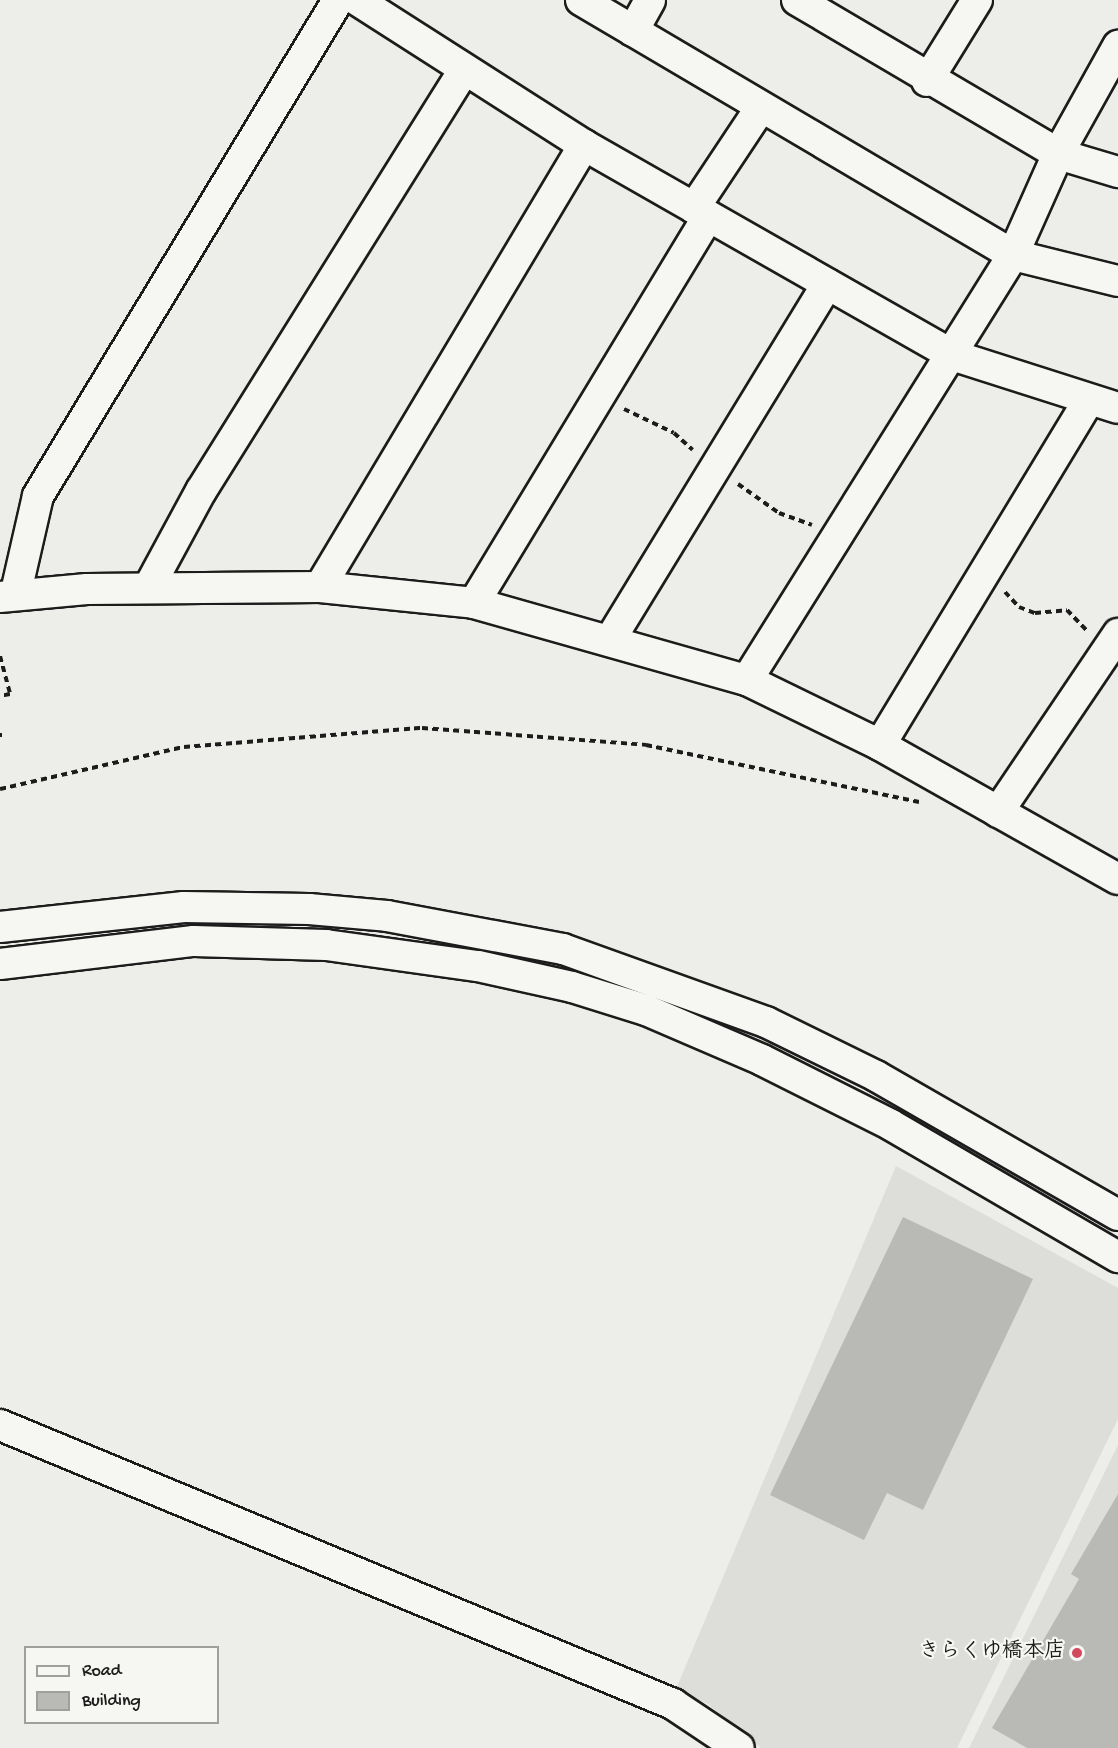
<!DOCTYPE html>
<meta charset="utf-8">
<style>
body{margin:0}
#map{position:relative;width:1118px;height:1748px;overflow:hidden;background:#edede9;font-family:"Gochi Hand","Klee One",sans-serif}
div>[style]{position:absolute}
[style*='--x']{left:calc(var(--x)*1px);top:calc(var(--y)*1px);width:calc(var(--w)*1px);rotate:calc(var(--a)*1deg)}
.built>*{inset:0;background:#ddddda}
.building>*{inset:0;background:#b9b9b6}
.path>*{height:4px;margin-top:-2px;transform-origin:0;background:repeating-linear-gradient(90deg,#1c1c1c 0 6px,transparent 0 10.5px)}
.roads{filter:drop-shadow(2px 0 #1c1c1c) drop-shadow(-2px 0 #1c1c1c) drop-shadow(0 2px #1c1c1c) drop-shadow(0 -2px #1c1c1c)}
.minor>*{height:30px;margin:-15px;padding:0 15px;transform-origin:15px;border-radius:15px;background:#f6f6f2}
.dots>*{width:16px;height:16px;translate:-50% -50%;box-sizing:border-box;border:3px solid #f6f6f2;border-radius:50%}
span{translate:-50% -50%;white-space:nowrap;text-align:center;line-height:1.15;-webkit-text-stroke:4.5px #f6f6f2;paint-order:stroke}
.poi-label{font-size:21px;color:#1c1c1c;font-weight:700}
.right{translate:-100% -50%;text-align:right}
.legend{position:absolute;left:24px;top:1646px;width:195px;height:78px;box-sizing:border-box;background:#f6f6f2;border:2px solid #9f9f9c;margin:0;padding:8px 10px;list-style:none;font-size:18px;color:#1c1c1c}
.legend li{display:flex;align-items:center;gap:12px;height:30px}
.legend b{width:30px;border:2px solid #9f9f9c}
</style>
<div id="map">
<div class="built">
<div style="clip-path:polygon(896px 1166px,1118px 1288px,1118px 1419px,957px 1748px,761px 1748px,708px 1704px,676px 1689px)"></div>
<div style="clip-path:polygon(1118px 1445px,1118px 1748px,969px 1748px)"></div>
</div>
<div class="building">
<div style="clip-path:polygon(903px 1217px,1033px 1279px,923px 1510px,887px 1493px,864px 1540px,770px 1495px)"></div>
<div style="clip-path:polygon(1118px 1494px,1118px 1748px,1027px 1748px,992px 1728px,1079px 1579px,1071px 1574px)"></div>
</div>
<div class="path">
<div style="--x:624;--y:409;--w:55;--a:25.6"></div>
<div style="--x:674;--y:433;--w:25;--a:42"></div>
<div style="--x:738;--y:484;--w:50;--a:35.3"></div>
<div style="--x:779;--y:513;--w:35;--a:20"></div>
<div style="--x:1005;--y:592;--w:21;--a:47"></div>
<div style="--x:1019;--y:607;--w:17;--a:21"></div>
<div style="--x:1035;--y:613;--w:32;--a:-5"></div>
<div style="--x:1067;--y:610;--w:29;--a:46"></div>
<div style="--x:0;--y:656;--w:39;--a:75"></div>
<div style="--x:10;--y:694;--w:10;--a:169"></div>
<div style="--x:0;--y:733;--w:4;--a:90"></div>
<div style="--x:0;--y:789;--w:189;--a:-12.9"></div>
<div style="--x:184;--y:747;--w:239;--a:-4.6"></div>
<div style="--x:422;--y:728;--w:225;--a:4.3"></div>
<div style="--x:646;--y:745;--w:279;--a:11.8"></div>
</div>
<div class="roads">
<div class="minor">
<div style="--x:357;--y:0;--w:269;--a:32.6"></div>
<div style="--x:584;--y:145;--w:424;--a:29.7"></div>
<div style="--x:952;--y:355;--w:174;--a:17.7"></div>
<div style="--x:581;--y:0;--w:502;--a:30.55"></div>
<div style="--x:1013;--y:255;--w:108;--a:13.9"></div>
<div style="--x:797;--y:0;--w:303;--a:30.5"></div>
<div style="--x:1058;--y:154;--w:63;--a:16.7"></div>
<div style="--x:633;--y:31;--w:35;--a:-61"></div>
<div style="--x:927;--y:81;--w:95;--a:-58.3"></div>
<div style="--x:694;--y:208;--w:121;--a:-56.4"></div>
<div style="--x:149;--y:587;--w:109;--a:-61.6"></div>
<div style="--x:201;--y:491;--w:496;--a:-58"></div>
<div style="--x:320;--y:587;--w:515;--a:-59.15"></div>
<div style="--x:16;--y:592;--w:98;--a:-77.1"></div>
<div style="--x:38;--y:496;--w:580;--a:-58.83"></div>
<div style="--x:0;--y:597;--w:87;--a:-5.3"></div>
<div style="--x:87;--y:589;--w:233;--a:-0.5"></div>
<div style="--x:320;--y:587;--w:155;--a:5.9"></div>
<div style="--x:474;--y:603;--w:284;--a:15.8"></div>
<div style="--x:747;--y:680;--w:148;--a:26"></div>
<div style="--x:880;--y:745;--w:273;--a:29.4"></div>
<div style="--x:474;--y:603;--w:452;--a:-58.8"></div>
<div style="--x:610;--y:640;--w:417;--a:-58.6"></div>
<div style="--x:747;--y:680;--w:501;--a:-57.96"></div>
<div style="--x:1013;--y:255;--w:111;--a:-66"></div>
<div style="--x:1058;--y:154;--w:124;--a:-60.9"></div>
<div style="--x:880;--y:745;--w:402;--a:-58.8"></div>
<div style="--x:998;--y:812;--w:215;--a:-56"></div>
<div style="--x:0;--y:927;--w:185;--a:-6.2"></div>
<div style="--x:184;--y:907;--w:125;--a:0.9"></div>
<div style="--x:309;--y:909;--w:78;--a:5.1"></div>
<div style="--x:387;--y:916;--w:179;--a:10.6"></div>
<div style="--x:563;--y:949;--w:216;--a:19.8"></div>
<div style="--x:766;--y:1022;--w:123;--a:26.1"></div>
<div style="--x:876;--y:1076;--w:279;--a:29.9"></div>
<div style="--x:0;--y:964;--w:195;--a:-6.8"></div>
<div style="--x:194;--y:941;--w:132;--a:1.7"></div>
<div style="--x:326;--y:945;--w:153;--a:7.9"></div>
<div style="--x:478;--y:966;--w:96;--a:12.6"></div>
<div style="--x:572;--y:987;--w:77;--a:17.3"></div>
<div style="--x:646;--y:1010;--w:126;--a:23.3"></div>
<div style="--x:762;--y:1060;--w:144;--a:26.7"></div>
<div style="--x:891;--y:1125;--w:263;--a:30.2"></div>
<div style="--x:0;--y:1425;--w:729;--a:22.52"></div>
<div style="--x:673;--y:1704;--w:79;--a:33.7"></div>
</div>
</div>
<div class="dots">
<div style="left:1077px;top:1653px;background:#d1495b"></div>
</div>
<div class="poi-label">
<span class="right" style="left:1065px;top:1653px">きらくゆ橋本店</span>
</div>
<ul class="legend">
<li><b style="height:8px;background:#f6f6f2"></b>Road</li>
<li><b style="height:16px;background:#b9b9b6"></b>Building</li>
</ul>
</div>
